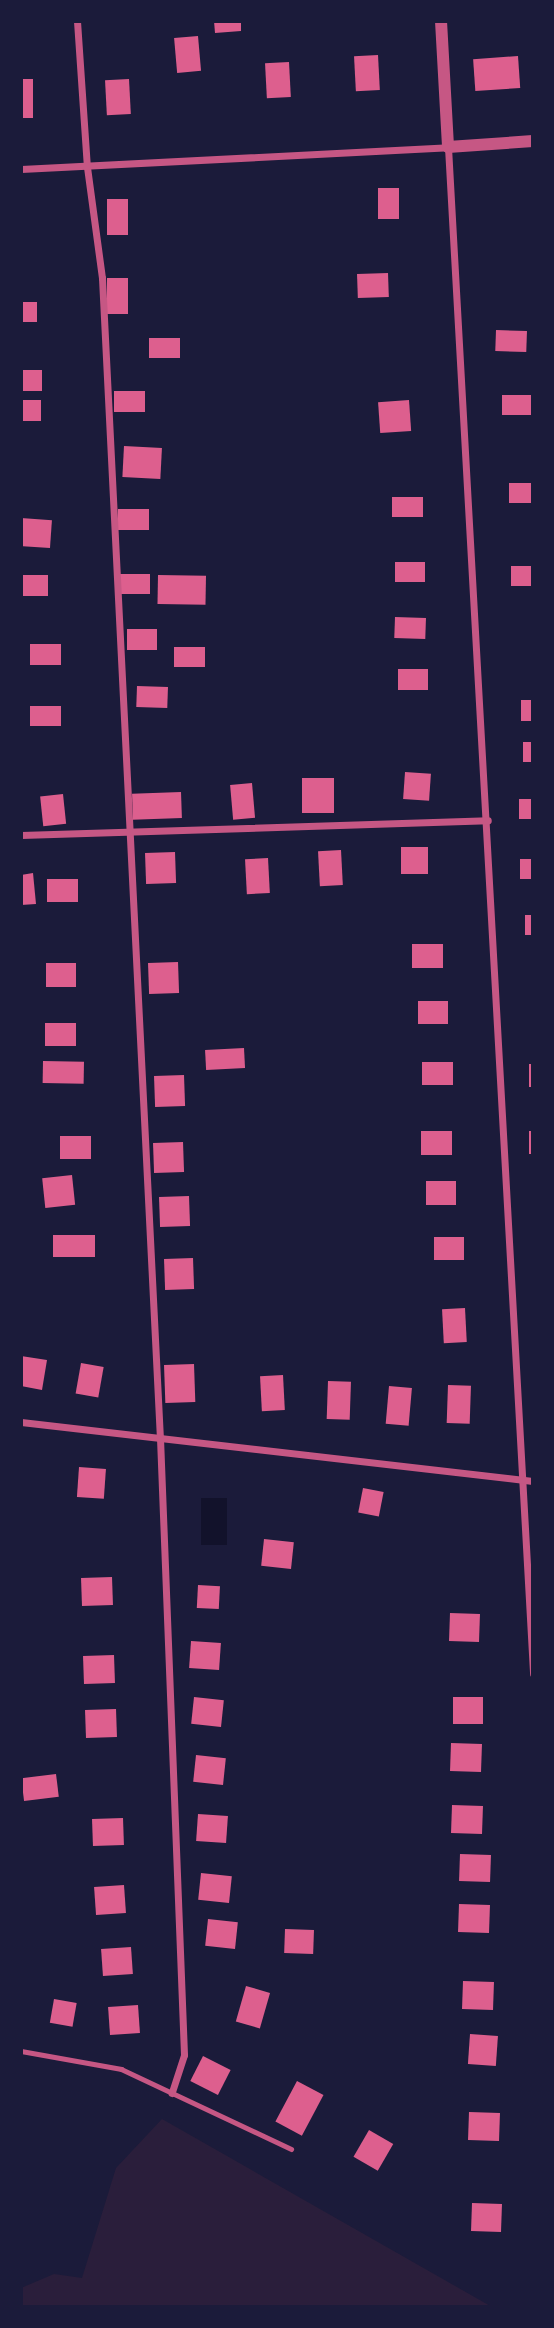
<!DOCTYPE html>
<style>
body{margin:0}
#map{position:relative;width:554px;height:2328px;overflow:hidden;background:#1b1b3a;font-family:Raleway,sans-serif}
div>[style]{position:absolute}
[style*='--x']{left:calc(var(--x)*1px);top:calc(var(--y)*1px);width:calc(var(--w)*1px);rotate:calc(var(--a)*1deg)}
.green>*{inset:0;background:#2a1e3b}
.water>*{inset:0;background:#12122b;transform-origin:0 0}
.building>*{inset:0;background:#dd5f8e;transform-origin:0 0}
.service>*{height:5px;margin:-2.5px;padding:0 2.5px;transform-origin:2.5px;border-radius:2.5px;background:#c65784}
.minor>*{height:7px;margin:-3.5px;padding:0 3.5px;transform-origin:3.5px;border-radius:3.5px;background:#c65784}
.tertiary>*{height:12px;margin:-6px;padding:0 6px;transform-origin:6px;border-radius:6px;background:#c65784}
span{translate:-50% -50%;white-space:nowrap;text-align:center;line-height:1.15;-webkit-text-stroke:5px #1b1b3a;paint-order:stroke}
.frame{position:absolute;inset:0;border:23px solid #1b1b3a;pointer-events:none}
</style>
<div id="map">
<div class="green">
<div style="clip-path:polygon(162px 2119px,492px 2307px,21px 2307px,21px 2288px,54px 2274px,82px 2278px,116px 2168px)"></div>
</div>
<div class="water">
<div style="left:201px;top:1498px;width:26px;height:47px"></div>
</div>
<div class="building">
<div style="clip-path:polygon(214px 21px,241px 21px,241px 31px,215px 33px)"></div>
<div style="left:198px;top:36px;width:35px;height:24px;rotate:85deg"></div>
<div style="left:378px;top:55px;width:35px;height:24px;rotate:87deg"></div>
<div style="left:518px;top:56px;width:32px;height:45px;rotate:86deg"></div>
<div style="left:289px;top:62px;width:35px;height:24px;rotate:87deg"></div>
<div style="left:33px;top:79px;width:39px;height:12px;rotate:90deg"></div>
<div style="left:129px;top:79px;width:35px;height:24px;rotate:87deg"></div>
<div style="left:378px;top:188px;width:21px;height:31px"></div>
<div style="left:107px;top:199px;width:21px;height:36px"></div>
<div style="left:388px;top:273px;width:24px;height:31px;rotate:88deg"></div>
<div style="left:107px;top:278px;width:21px;height:36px"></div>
<div style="left:21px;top:302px;width:16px;height:20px"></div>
<div style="left:496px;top:330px;width:31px;height:21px;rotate:2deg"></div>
<div style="left:149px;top:338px;width:31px;height:20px"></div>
<div style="left:21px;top:370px;width:21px;height:21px"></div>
<div style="left:114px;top:391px;width:31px;height:21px"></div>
<div style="left:502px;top:395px;width:31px;height:20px"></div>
<div style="left:21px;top:400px;width:20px;height:21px"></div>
<div style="left:409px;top:400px;width:31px;height:31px;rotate:86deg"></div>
<div style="left:124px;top:446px;width:38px;height:31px;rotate:3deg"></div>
<div style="left:509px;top:483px;width:24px;height:20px"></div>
<div style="left:392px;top:497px;width:31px;height:20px"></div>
<div style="left:118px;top:509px;width:31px;height:21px"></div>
<div style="left:21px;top:518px;width:31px;height:28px;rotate:4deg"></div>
<div style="left:395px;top:562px;width:30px;height:20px"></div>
<div style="left:511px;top:566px;width:22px;height:20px"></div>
<div style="left:119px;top:574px;width:31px;height:20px"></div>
<div style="left:21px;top:575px;width:27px;height:21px"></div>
<div style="left:158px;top:575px;width:48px;height:29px;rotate:1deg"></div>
<div style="left:395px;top:617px;width:31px;height:21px;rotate:2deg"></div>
<div style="left:127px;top:629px;width:30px;height:21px"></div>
<div style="left:30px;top:644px;width:31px;height:21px"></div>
<div style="left:174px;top:647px;width:31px;height:20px"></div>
<div style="left:398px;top:669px;width:30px;height:21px"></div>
<div style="left:137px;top:686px;width:31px;height:21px;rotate:2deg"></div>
<div style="left:521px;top:700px;width:12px;height:21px"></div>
<div style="left:30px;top:706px;width:31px;height:20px"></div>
<div style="left:523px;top:742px;width:10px;height:20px"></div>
<div style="left:405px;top:772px;width:26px;height:27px;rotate:4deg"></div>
<div style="left:302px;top:778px;width:32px;height:35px"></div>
<div style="left:252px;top:783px;width:35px;height:22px;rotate:85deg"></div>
<div style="left:181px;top:792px;width:26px;height:49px;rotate:88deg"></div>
<div style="left:63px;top:794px;width:30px;height:23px;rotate:84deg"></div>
<div style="left:519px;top:799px;width:14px;height:20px"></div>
<div style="left:401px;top:847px;width:27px;height:27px"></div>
<div style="left:341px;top:850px;width:35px;height:23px;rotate:87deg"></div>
<div style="left:175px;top:852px;width:31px;height:30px;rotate:88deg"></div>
<div style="left:268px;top:858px;width:35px;height:23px;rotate:87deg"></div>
<div style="left:520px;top:859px;width:13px;height:20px"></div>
<div style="clip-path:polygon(33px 873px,36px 904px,21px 905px,21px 875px)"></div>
<div style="left:47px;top:879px;width:31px;height:23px"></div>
<div style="left:525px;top:915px;width:8px;height:20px"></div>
<div style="left:412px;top:944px;width:31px;height:24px"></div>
<div style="left:178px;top:962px;width:31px;height:30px;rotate:88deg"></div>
<div style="left:46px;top:963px;width:30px;height:24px"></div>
<div style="left:418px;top:1001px;width:30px;height:23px"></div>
<div style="left:45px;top:1023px;width:31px;height:23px"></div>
<div style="left:244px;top:1048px;width:20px;height:39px;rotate:87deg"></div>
<div style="left:43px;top:1061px;width:41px;height:22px;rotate:1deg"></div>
<div style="left:422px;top:1062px;width:31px;height:23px"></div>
<div style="left:529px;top:1064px;width:4px;height:23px"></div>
<div style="left:184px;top:1075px;width:31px;height:30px;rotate:88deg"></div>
<div style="left:421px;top:1131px;width:31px;height:24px"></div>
<div style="left:529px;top:1131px;width:4px;height:23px"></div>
<div style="left:60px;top:1136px;width:31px;height:23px"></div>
<div style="left:183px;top:1142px;width:30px;height:30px;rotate:88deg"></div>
<div style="left:72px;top:1175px;width:30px;height:30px;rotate:84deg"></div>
<div style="left:456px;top:1181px;width:24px;height:30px;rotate:90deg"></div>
<div style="left:189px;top:1196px;width:30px;height:30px;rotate:88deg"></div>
<div style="left:53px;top:1235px;width:42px;height:22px"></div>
<div style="left:434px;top:1237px;width:30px;height:23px"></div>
<div style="left:193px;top:1258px;width:31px;height:29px;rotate:88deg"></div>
<div style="left:465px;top:1308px;width:34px;height:23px;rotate:87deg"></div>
<div style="clip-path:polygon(21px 1356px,47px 1360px,42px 1390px,21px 1386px)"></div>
<div style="left:81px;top:1363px;width:23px;height:31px;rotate:10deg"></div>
<div style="left:194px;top:1364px;width:38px;height:30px;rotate:88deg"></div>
<div style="left:283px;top:1375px;width:35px;height:23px;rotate:87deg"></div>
<div style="left:328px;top:1381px;width:23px;height:38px;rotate:2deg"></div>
<div style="left:448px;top:1385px;width:23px;height:38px;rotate:2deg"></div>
<div style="left:389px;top:1386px;width:23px;height:38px;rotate:5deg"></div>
<div style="left:79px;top:1467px;width:27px;height:30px;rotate:4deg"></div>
<div style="left:363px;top:1488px;width:21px;height:25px;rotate:11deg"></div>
<div style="left:264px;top:1539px;width:30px;height:27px;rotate:6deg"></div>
<div style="left:112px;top:1577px;width:28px;height:31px;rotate:88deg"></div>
<div style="left:198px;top:1585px;width:22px;height:23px;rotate:3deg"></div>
<div style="left:450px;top:1613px;width:30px;height:28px;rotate:2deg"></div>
<div style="left:191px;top:1641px;width:30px;height:27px;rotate:4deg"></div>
<div style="left:114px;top:1655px;width:28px;height:31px;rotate:88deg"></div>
<div style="left:194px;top:1697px;width:30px;height:27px;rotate:6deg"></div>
<div style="left:453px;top:1697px;width:30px;height:27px"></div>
<div style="left:116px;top:1709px;width:28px;height:31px;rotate:88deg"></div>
<div style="left:451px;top:1743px;width:31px;height:28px;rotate:2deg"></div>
<div style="left:196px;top:1755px;width:30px;height:27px;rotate:6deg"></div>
<div style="left:56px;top:1774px;width:23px;height:35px;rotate:83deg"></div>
<div style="left:452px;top:1805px;width:31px;height:28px;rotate:2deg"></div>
<div style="left:198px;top:1814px;width:30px;height:27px;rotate:4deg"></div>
<div style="left:123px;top:1818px;width:27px;height:31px;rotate:88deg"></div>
<div style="left:460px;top:1854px;width:31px;height:27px;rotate:2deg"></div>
<div style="left:201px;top:1873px;width:31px;height:27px;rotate:6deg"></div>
<div style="left:124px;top:1885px;width:28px;height:30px;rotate:86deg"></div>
<div style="left:459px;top:1904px;width:31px;height:28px;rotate:2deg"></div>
<div style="left:208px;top:1919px;width:30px;height:27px;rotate:6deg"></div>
<div style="left:285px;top:1929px;width:29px;height:24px;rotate:2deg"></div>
<div style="left:131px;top:1947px;width:27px;height:30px;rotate:86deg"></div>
<div style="left:463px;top:1981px;width:31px;height:28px;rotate:2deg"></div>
<div style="left:246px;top:1986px;width:25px;height:37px;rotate:16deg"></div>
<div style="left:54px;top:1999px;width:23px;height:24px;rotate:10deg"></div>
<div style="left:138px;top:2005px;width:28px;height:30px;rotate:86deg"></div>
<div style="left:470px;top:2034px;width:28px;height:30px;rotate:4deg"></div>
<div style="left:203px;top:2056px;width:31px;height:28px;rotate:27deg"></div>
<div style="left:297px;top:2081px;width:30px;height:46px;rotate:28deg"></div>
<div style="left:469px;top:2112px;width:31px;height:28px;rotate:2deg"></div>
<div style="left:369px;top:2130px;width:28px;height:31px;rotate:30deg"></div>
<div style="left:472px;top:2203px;width:30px;height:28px;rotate:2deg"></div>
</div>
<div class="service">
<div style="--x:21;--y:2051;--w:102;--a:10.2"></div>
<div style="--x:121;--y:2069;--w:188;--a:25.2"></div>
</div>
<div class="minor">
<div style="--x:77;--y:21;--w:146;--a:86.1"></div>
<div style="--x:87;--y:167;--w:112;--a:82.3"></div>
<div style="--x:102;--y:278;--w:1161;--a:87.14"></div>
<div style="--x:160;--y:1438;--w:617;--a:87.77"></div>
<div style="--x:184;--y:2055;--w:40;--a:108"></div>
<div style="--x:21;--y:169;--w:428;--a:-2.9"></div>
<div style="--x:448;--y:147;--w:1529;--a:86.81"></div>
<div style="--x:21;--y:835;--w:467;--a:-1.8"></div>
<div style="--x:21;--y:1422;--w:515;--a:6.57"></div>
</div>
<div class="tertiary">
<div style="--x:441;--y:21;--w:126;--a:86.8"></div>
<div style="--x:448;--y:147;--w:85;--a:-4"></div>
</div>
<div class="frame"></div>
</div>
